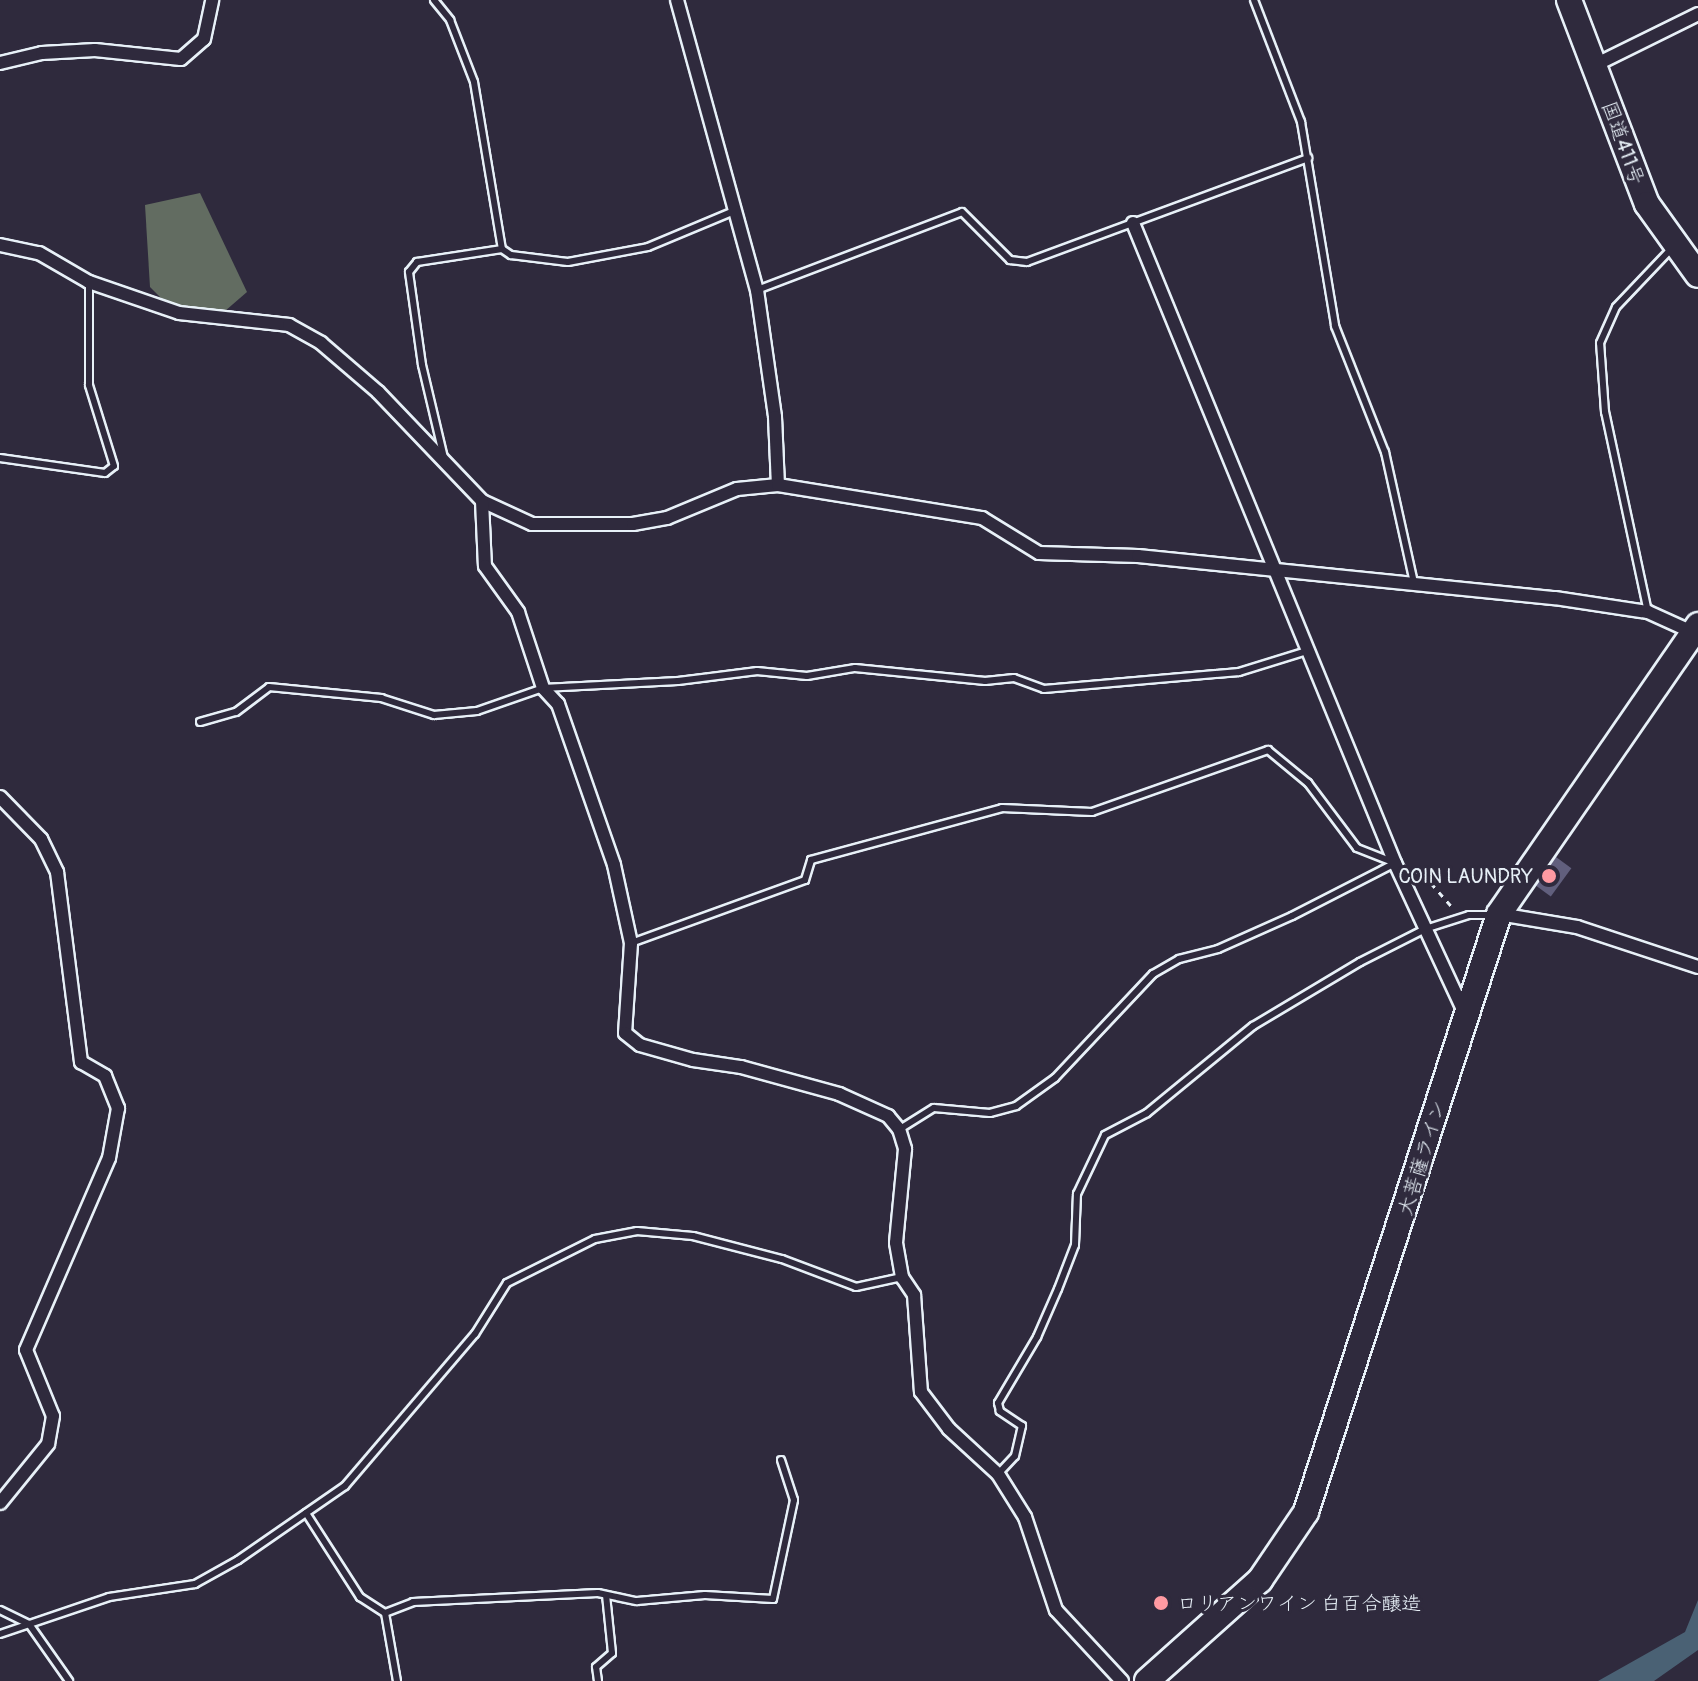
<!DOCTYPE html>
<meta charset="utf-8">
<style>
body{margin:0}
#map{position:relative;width:1698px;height:1681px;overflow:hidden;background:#2f2a3d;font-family:Pangolin,"Klee One",sans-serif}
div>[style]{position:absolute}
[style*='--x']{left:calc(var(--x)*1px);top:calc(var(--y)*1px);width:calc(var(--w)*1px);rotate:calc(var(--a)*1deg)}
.green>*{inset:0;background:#626c61}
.water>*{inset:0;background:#4a6174}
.building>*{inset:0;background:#615f7d;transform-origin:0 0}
.path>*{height:3px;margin-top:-1.5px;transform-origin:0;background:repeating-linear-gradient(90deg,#e8f1f8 0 6px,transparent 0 12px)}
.roads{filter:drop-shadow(2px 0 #e8f1f8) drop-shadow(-2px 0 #e8f1f8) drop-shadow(0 2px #e8f1f8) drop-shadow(0 -2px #e8f1f8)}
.lane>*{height:6px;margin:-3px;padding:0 3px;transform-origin:3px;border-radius:3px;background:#2f2a3d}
.street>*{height:12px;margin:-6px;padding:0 6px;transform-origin:6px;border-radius:6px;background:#2f2a3d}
.highway>*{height:24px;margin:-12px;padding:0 12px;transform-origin:12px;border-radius:12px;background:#2f2a3d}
.dots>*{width:22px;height:22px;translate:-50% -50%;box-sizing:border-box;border:4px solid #2f2a3d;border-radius:50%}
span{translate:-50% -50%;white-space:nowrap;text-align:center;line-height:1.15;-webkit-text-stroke:6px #2f2a3d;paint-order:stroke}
.street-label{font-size:20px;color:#e8f1f8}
.poi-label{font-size:20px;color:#e8f1f8}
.right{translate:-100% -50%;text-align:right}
.left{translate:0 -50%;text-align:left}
</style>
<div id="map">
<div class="green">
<div style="clip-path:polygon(200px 193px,247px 292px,225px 311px,166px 303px,150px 287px,145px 205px)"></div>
</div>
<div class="water">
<div style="clip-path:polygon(1698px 1600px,1698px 1650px,1654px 1681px,1598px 1681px,1685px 1632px)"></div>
</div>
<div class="building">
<div style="left:1556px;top:857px;width:19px;height:35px;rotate:36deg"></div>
</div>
<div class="path">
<div style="--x:1413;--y:870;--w:11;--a:22"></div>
<div style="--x:1423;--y:874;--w:45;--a:48.6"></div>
</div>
<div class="roads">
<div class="lane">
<div style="--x:434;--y:0;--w:26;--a:51"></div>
<div style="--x:450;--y:20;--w:66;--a:68.8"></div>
<div style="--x:474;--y:82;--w:169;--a:80.5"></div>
<div style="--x:1254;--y:0;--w:131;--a:68.9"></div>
<div style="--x:1301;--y:122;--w:207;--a:80.5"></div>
<div style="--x:1335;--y:326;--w:136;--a:68.4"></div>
<div style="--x:1385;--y:452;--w:134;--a:77.5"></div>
<div style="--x:757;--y:290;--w:219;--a:-20.8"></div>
<div style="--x:962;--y:212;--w:68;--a:45"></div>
<div style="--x:1010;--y:260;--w:17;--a:7"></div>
<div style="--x:1027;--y:262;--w:300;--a:-20.3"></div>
<div style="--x:0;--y:458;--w:106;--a:8.1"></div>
<div style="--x:105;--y:473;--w:11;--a:-38"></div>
<div style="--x:114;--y:466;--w:85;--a:-107.2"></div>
<div style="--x:89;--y:385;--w:102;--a:-90"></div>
<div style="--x:444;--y:458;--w:96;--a:-103.3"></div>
<div style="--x:422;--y:365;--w:94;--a:-98"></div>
<div style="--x:409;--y:272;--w:13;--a:-51"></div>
<div style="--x:417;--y:262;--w:86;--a:-8.7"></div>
<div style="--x:502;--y:249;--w:11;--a:34"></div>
<div style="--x:511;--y:255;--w:57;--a:7"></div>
<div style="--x:568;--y:262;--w:81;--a:-10.6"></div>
<div style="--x:648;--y:247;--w:93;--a:-22.7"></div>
<div style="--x:1648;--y:612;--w:205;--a:-102.1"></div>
<div style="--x:1605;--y:412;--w:69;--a:-94.1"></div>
<div style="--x:1600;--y:343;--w:39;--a:-66"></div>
<div style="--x:1616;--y:307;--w:79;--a:-46.5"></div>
<div style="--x:200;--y:722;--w:37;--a:-16"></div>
<div style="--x:236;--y:712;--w:41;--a:-37.1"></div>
<div style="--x:269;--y:687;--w:113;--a:5.6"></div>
<div style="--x:381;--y:698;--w:56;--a:17.8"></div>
<div style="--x:434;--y:715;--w:43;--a:-5.3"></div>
<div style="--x:477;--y:711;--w:70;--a:-19.2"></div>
<div style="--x:543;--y:688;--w:135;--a:-3"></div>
<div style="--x:678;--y:681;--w:80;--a:-7.2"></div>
<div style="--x:757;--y:671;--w:50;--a:5.7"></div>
<div style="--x:807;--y:676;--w:49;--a:-9.5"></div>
<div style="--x:855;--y:668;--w:131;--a:5.7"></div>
<div style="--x:985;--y:681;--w:29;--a:-6"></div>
<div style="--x:1014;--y:678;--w:32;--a:20"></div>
<div style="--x:1044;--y:689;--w:196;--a:-5"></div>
<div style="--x:1239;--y:672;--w:71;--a:-17.2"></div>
<div style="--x:631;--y:943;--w:185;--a:-19.9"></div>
<div style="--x:805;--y:880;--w:21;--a:-73"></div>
<div style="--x:811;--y:860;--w:198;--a:-15.2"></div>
<div style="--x:1002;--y:808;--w:90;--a:2.5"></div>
<div style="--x:1092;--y:812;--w:187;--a:-19.4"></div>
<div style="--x:1268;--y:750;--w:52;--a:39.5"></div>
<div style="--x:1308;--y:783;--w:81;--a:53"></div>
<div style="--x:1357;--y:848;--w:41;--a:21.5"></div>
<div style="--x:900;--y:1129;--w:40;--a:-32"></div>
<div style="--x:934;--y:1108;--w:56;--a:5.1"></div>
<div style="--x:990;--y:1113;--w:27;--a:-15"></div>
<div style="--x:1016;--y:1106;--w:48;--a:-35.7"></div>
<div style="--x:1055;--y:1078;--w:143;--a:-46.7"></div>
<div style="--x:1153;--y:974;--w:30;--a:-30"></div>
<div style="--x:1179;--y:959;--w:40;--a:-14.4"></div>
<div style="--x:1218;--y:949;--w:81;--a:-24"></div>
<div style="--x:1292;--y:916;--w:116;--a:-27.2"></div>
<div style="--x:999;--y:1473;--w:23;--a:-47"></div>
<div style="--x:1015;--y:1456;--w:31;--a:-77"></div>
<div style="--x:1022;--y:1426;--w:27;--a:-146"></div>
<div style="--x:1000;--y:1411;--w:8;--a:-104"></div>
<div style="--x:998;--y:1403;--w:77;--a:-59.4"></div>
<div style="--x:1037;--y:1337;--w:52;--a:-66.4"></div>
<div style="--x:1058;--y:1289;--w:47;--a:-68.9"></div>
<div style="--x:1075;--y:1245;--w:51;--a:-87.8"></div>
<div style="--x:1077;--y:1194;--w:65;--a:-64.6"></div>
<div style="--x:1105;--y:1135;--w:47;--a:-27.6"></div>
<div style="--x:1147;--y:1113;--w:137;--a:-39.4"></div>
<div style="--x:1253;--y:1026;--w:125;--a:-30.9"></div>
<div style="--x:1360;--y:962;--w:73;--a:-26.9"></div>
<div style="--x:1425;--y:929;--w:46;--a:-17.7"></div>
<div style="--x:1469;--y:915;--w:23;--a:0"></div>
<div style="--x:306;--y:1513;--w:100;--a:57.3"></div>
<div style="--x:360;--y:1597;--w:30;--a:33"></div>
<div style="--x:385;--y:1613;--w:69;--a:80"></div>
<div style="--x:0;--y:1610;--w:32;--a:26"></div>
<div style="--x:29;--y:1624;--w:70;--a:54.9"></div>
<div style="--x:385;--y:1613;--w:30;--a:-21"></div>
<div style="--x:413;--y:1602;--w:185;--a:-2.8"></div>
<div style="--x:598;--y:1593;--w:40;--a:12"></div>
<div style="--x:637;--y:1601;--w:68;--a:-5"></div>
<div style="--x:705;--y:1595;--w:68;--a:3.4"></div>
<div style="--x:773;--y:1599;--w:101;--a:-78"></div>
<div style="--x:794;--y:1500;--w:42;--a:-108"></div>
<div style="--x:0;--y:1634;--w:115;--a:-18.7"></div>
<div style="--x:109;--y:1597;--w:87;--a:-8.6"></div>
<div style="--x:195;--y:1584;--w:49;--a:-29.2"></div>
<div style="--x:238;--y:1560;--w:130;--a:-34.7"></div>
<div style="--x:345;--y:1486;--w:200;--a:-49.5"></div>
<div style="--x:475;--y:1334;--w:60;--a:-57.9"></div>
<div style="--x:507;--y:1283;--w:98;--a:-26.6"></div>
<div style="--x:595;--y:1239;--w:43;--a:-10.8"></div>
<div style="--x:637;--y:1231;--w:56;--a:5.1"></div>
<div style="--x:693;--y:1236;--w:92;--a:14.5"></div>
<div style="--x:782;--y:1259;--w:79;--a:20.7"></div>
<div style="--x:856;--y:1287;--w:47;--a:-12.3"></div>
<div style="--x:598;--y:1681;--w:14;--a:-98"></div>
<div style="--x:596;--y:1667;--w:21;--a:-41"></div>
<div style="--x:612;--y:1653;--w:58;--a:-95.9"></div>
</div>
<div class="street">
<div style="--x:677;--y:0;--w:301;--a:74.6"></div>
<div style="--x:757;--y:290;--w:128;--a:81.9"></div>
<div style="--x:775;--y:417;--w:68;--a:87.5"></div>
<div style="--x:0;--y:63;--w:43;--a:-13.4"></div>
<div style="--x:42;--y:53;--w:53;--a:-3.2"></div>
<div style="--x:95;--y:50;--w:86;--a:6"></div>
<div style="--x:181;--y:59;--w:30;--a:-41"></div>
<div style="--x:204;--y:39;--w:40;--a:-78"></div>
<div style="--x:1595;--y:65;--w:115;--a:-26.3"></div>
<div style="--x:1133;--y:223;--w:692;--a:67.74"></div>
<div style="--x:1395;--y:863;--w:166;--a:65.1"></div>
<div style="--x:0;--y:245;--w:40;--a:12"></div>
<div style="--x:39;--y:253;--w:58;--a:30.1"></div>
<div style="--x:89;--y:282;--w:95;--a:19"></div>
<div style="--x:179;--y:313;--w:111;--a:6.2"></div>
<div style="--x:289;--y:325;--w:37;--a:29"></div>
<div style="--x:321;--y:343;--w:75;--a:40.7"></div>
<div style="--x:378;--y:392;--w:151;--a:46.3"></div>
<div style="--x:482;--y:501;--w:55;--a:24.7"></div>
<div style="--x:532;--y:524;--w:101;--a:0"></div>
<div style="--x:633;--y:524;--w:35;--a:-10"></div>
<div style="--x:667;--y:518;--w:76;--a:-22.5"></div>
<div style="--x:737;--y:489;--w:41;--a:-5.6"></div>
<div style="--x:778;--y:485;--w:207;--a:9.2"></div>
<div style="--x:982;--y:518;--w:67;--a:31.6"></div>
<div style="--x:1039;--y:553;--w:99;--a:1.7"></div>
<div style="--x:1138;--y:556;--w:419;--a:5.8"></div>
<div style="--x:1555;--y:598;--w:94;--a:8.6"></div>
<div style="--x:1648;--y:612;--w:48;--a:24.4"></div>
<div style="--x:482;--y:501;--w:65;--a:87.4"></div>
<div style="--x:485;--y:566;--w:57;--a:54.3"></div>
<div style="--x:518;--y:612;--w:80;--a:71.8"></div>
<div style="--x:543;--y:688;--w:22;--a:47"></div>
<div style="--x:558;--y:704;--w:170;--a:70.8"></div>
<div style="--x:614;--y:865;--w:80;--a:77.7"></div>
<div style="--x:631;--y:943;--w:90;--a:93.8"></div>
<div style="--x:625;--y:1033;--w:19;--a:39"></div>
<div style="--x:640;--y:1045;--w:55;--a:15.8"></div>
<div style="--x:693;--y:1060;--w:49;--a:8.3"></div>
<div style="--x:741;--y:1067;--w:102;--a:15.4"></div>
<div style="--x:839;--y:1094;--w:54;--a:24.2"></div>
<div style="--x:888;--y:1116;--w:17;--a:50"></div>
<div style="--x:899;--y:1129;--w:21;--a:73"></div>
<div style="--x:905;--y:1149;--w:94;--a:95.5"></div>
<div style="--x:896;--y:1243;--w:35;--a:80"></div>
<div style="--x:902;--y:1277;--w:22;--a:56"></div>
<div style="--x:914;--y:1295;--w:97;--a:85.9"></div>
<div style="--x:921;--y:1392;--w:46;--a:52.9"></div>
<div style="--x:949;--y:1429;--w:67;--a:42.6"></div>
<div style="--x:998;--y:1474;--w:51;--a:57.9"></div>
<div style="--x:1025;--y:1517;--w:98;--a:71.6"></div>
<div style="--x:1056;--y:1610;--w:97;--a:47.1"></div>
<div style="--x:0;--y:797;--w:59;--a:45.7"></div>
<div style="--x:41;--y:839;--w:37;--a:64"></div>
<div style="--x:57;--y:872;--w:192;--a:82.8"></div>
<div style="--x:81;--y:1062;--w:28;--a:30"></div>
<div style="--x:105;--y:1076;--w:35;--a:68"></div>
<div style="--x:118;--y:1108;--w:51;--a:100.2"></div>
<div style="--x:109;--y:1158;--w:209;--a:113.4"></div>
<div style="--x:26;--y:1350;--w:71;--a:67.8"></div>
<div style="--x:53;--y:1416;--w:28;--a:100"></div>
<div style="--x:48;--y:1444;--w:76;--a:129.1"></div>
<div style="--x:1499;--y:914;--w:79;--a:9.5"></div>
<div style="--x:1577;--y:927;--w:127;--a:18.3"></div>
</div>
<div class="highway">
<div style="--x:1569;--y:0;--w:218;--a:69.1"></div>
<div style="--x:1647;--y:204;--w:87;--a:54.3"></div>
<div style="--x:1147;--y:1681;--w:152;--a:-41.8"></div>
<div style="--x:1260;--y:1580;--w:82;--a:-55.9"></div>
<div style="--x:1306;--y:1512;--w:628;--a:-72.11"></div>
<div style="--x:1499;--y:914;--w:351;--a:-55.4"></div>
</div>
</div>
<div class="dots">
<div style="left:1549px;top:876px;background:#ff9aa2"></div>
<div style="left:1161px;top:1603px;background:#ff9aa2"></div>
</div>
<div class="street-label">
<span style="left:1623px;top:143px;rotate:70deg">国道411号</span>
<span style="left:1422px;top:1158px;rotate:-73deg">大菩薩ライン</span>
</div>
<div class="poi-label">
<span class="right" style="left:1533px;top:876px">COIN LAUNDRY</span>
<span class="left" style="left:1177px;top:1603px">ロリアンワイン 白百合醸造</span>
</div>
</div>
